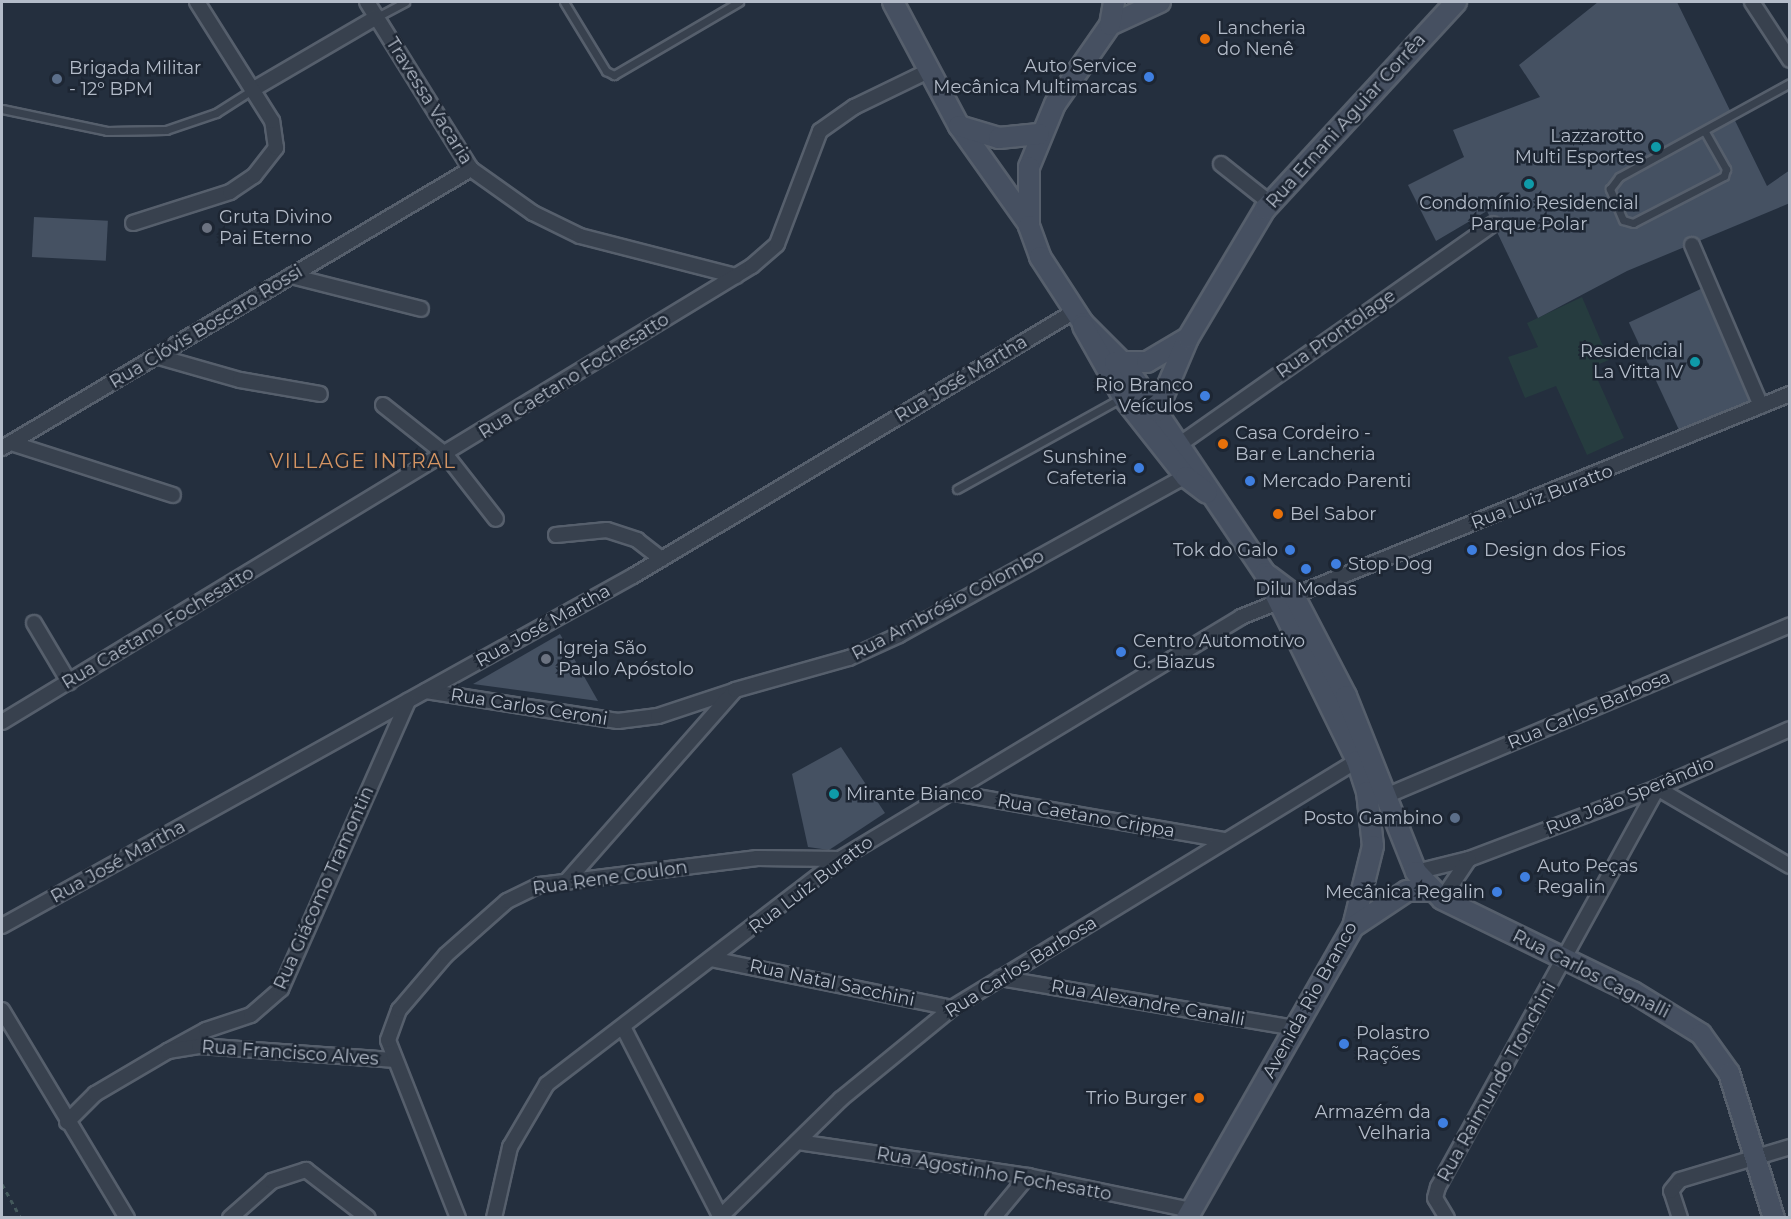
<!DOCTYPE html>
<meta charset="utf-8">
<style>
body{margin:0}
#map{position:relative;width:1791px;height:1219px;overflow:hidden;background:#242f3e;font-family:Montserrat,sans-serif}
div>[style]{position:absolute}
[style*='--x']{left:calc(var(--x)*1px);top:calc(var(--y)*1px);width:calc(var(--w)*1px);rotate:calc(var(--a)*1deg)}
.green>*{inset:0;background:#263c3f}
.building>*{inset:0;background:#455162;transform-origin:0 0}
.path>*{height:3px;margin-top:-1.5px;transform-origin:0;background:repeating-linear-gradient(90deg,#44595c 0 4.5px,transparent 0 9px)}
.roads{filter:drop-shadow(2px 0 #565f6c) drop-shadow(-2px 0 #565f6c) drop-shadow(0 2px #565f6c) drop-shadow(0 -2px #565f6c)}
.lane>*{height:7px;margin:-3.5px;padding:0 3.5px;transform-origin:3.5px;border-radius:3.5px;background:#38414e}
.street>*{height:14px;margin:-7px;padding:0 7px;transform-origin:7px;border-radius:7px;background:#38414e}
.secondary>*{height:20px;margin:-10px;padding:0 10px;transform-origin:10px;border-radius:10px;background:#465061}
.dots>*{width:16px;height:16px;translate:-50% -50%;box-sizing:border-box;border:3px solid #1d2633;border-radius:50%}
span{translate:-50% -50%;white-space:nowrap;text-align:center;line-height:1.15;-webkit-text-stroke:5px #1d2633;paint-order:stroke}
.poi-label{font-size:18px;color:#b4bcc9}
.left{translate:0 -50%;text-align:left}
.right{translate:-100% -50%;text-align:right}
.street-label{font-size:18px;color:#b4bcc9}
.neighbourhood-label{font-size:20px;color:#d59563;letter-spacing:1.5px}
.frame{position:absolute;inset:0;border:3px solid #b4bcc9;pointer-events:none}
</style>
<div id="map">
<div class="green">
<div style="clip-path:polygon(1582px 297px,1609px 360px,1592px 367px,1624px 438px,1587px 455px,1556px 386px,1525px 398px,1508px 357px,1538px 347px,1527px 323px)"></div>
</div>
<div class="building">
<div style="clip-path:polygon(1598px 2px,1677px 2px,1767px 186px,1790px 170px,1790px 203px,1627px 271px,1538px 318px,1487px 211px,1436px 241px,1408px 185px,1464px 157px,1453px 130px,1540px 97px,1519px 65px)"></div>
<div style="left:34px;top:217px;width:74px;height:40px;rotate:3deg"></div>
<div style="left:1705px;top:287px;width:130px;height:84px;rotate:65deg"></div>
<div style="clip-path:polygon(560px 634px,598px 701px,473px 684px)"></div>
<div style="clip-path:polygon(841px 747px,885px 813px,829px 850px,808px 847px,792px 774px)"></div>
</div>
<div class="path">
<div style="--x:2;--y:1184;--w:39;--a:61"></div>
</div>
<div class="roads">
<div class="lane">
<div style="--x:564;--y:2;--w:81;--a:58.7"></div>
<div style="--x:606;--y:71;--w:9;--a:27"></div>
<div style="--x:614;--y:75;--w:145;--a:-30.3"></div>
<div style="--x:377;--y:17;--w:32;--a:-28"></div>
<div style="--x:2;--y:109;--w:107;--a:11.8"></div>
<div style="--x:107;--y:131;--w:59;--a:-1"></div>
<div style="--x:166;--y:130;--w:53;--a:-18.8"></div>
<div style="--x:216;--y:113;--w:43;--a:-32.6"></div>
<div style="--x:1705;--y:132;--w:43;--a:60.4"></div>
<div style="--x:1726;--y:169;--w:7;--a:106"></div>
<div style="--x:1724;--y:176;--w:102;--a:152.7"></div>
<div style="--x:1633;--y:223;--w:10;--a:-163"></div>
<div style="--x:1623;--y:220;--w:34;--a:-113"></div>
<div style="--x:1610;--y:189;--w:15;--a:-53"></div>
<div style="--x:1619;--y:177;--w:195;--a:-28.8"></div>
<div style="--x:957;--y:489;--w:190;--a:-29"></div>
</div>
<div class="street">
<div style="--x:367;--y:2;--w:197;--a:58.1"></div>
<div style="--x:471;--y:169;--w:76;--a:35.4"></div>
<div style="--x:533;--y:213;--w:52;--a:26.1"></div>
<div style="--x:580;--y:236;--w:161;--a:14.4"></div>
<div style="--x:1752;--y:2;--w:69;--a:56.8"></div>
<div style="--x:252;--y:90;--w:145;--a:-30.3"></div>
<div style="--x:1221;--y:164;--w:63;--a:38.5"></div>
<div style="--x:133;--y:223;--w:102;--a:-17.7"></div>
<div style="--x:230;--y:192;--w:29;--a:-34"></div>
<div style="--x:254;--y:176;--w:36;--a:-52"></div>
<div style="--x:276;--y:148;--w:27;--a:-98"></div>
<div style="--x:272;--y:121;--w:141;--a:-122.2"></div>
<div style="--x:1692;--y:245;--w:175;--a:66.8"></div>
<div style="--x:291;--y:276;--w:134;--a:14.2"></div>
<div style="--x:159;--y:357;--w:84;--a:15.9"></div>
<div style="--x:240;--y:380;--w:81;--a:9.9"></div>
<div style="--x:383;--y:405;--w:80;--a:38.4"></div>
<div style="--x:446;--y:455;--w:81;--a:52"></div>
<div style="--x:11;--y:443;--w:170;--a:17.8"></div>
<div style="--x:2;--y:448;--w:546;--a:-30.75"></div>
<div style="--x:1173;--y:449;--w:391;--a:-35.1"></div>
<div style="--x:556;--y:535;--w:51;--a:-5.6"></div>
<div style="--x:607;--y:530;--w:32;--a:18"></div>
<div style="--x:637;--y:540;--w:31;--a:38"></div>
<div style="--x:34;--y:623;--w:69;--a:59.3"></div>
<div style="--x:426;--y:691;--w:194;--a:8.9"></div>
<div style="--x:618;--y:721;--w:40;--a:-7.1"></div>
<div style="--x:658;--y:716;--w:79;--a:-18.4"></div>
<div style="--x:2;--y:722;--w:878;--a:-31.3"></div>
<div style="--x:752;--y:266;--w:33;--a:-41"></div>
<div style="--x:777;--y:244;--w:121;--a:-69.2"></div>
<div style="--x:820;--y:131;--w:42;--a:-35.2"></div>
<div style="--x:854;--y:107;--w:82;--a:-25.9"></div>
<div style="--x:949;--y:792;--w:279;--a:9.9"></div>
<div style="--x:1388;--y:795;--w:436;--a:-22.9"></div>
<div style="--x:1416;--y:872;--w:55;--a:-13.8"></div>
<div style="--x:1469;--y:859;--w:201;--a:-20.7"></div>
<div style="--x:1657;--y:788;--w:145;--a:-23.9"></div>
<div style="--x:566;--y:882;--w:256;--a:-48.6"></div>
<div style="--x:735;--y:690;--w:118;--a:-15.7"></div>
<div style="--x:849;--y:658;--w:55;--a:-24.7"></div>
<div style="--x:899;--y:635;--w:336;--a:-29"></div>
<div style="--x:1442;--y:899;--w:48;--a:-56"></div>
<div style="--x:2;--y:926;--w:722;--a:-29.02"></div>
<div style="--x:633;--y:576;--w:515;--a:-30.94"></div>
<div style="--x:711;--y:959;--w:246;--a:11.5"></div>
<div style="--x:1000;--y:978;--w:299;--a:9.6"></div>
<div style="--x:2;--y:1010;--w:243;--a:59"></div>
<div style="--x:623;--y:1027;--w:212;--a:62.8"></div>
<div style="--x:168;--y:1051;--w:43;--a:-28.9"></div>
<div style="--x:206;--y:1030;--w:47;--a:-18.4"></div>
<div style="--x:251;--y:1015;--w:40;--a:-41"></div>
<div style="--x:281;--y:989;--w:315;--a:-66.2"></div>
<div style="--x:67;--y:1122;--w:40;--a:-45"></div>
<div style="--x:95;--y:1094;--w:85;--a:-30.5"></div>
<div style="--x:168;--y:1051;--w:31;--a:-9"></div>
<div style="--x:199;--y:1046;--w:194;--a:4.1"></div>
<div style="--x:798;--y:1142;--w:232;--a:8.4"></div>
<div style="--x:1028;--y:1176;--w:167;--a:11.8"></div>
<div style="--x:230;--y:1218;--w:56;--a:-41.4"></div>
<div style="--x:272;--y:1181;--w:36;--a:-18"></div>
<div style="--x:306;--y:1170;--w:78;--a:37.7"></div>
<div style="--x:458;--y:1218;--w:191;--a:-111.5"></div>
<div style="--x:388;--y:1040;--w:32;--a:-70"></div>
<div style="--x:399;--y:1010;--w:72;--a:-49.5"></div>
<div style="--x:446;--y:955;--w:81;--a:-41.5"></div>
<div style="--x:507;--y:901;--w:37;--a:-26"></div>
<div style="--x:540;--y:885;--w:219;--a:-7.1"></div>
<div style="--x:757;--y:858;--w:83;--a:0.7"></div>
<div style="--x:494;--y:1218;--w:73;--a:-77.3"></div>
<div style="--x:510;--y:1147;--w:73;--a:-59.6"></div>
<div style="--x:547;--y:1084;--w:369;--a:-37.5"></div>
<div style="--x:840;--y:859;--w:468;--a:-31.1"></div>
<div style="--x:1241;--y:617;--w:593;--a:-22.11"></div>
<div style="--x:719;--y:1218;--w:170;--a:-44.3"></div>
<div style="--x:841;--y:1099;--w:144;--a:-39.3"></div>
<div style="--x:952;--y:1008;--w:474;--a:-31.4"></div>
<div style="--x:993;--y:1218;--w:55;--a:-50.2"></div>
<div style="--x:1447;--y:1218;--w:23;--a:-121"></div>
<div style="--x:1435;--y:1198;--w:11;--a:-75"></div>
<div style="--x:1438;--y:1187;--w:455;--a:-61.2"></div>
<div style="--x:1657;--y:788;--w:154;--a:30.4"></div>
<div style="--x:1680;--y:1218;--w:28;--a:-108"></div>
<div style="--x:1671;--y:1191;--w:14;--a:-51"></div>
<div style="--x:1680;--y:1180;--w:115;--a:-16.7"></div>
</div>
<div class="secondary">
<div style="--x:893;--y:2;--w:140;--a:62"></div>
<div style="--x:959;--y:126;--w:119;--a:54.6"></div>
<div style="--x:1160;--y:2;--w:55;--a:155.3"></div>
<div style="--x:1110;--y:25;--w:96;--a:124.8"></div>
<div style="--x:1055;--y:104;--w:68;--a:112.4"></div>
<div style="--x:1029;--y:167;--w:59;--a:90"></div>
<div style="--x:1029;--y:226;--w:33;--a:70"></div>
<div style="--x:1040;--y:257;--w:79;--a:56.9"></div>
<div style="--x:1083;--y:323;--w:59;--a:45"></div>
<div style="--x:1125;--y:365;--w:251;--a:56.1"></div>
<div style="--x:1265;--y:573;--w:209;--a:63.9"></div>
<div style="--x:1357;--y:761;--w:33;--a:72"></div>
<div style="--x:1367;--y:792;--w:54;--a:83.7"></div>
<div style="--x:1373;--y:846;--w:83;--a:103.9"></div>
<div style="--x:1353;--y:927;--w:335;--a:119.7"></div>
<div style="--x:1110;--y:25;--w:23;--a:-80"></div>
<div style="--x:959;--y:126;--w:42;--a:16.7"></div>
<div style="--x:999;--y:138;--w:40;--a:-5.7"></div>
<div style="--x:1083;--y:326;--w:81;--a:60.6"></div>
<div style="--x:1123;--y:397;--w:102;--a:51.8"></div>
<div style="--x:1186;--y:477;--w:26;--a:37"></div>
<div style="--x:1115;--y:362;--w:32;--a:0"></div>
<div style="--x:1147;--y:362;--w:45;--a:-30.5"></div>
<div style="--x:1157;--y:411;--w:79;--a:-67"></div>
<div style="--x:1188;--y:338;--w:150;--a:-59.2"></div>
<div style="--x:1265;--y:209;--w:282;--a:-47.3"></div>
<div style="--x:1269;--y:576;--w:30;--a:37"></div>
<div style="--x:1293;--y:594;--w:115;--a:62.5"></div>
<div style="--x:1346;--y:696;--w:189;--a:68.3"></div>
<div style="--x:1416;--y:872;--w:37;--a:46"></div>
<div style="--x:1442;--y:899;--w:212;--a:26"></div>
<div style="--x:1633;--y:992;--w:80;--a:31.7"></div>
<div style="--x:1701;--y:1034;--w:48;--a:54.3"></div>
<div style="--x:1729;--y:1073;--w:152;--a:72.8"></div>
<div style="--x:1353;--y:927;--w:65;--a:-33.7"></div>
<div style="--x:1407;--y:891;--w:24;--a:0"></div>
</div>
</div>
<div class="dots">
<div style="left:1205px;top:39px;background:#e8710a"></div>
<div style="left:1149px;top:77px;background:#3f7fe0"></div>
<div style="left:57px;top:79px;background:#5c6f8a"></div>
<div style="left:1656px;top:147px;background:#0f9aa8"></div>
<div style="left:1529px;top:184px;background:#0f9aa8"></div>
<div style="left:207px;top:228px;background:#6b7280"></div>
<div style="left:1695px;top:362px;background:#0f9aa8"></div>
<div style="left:1205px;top:396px;background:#3f7fe0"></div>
<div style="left:1223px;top:444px;background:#e8710a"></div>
<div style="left:1139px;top:468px;background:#3f7fe0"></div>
<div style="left:1250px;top:481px;background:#3f7fe0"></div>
<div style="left:1278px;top:514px;background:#e8710a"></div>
<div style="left:1290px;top:550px;background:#3f7fe0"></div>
<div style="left:1472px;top:550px;background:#3f7fe0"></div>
<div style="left:1336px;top:564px;background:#3f7fe0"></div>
<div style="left:1306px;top:569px;background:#3f7fe0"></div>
<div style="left:1121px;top:652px;background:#3f7fe0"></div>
<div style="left:546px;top:659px;background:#6b7280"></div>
<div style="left:834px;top:794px;background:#0f9aa8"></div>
<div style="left:1455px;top:818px;background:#5c6f8a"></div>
<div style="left:1525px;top:877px;background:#3f7fe0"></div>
<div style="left:1497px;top:892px;background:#3f7fe0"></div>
<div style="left:1344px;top:1044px;background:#3f7fe0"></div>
<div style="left:1199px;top:1098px;background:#e8710a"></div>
<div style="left:1443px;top:1123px;background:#3f7fe0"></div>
</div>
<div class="poi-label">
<span class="left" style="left:1217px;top:39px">Lancheria<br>do Nenê</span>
<span class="right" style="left:1137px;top:77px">Auto Service<br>Mecânica Multimarcas</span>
<span class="left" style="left:69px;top:79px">Brigada Militar<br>- 12º BPM</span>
<span class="right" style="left:1644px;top:147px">Lazzarotto<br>Multi Esportes</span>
<span style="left:1529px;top:214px">Condomínio Residencial<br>Parque Polar</span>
<span class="left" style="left:219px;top:228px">Gruta Divino<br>Pai Eterno</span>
<span class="right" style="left:1683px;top:362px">Residencial<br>La Vitta IV</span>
<span class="right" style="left:1193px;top:396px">Rio Branco<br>Veículos</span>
<span class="left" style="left:1235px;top:444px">Casa Cordeiro -<br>Bar e Lancheria</span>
<span class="right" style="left:1127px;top:468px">Sunshine<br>Cafeteria</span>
<span class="left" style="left:1262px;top:481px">Mercado Parenti</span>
<span class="left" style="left:1290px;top:514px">Bel Sabor</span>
<span class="right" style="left:1278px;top:550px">Tok do Galo</span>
<span class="left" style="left:1484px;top:550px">Design dos Fios</span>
<span class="left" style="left:1348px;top:564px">Stop Dog</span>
<span style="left:1306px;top:589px">Dilu Modas</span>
<span class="left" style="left:1133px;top:652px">Centro Automotivo<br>G. Biazus</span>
<span class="left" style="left:558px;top:659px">Igreja São<br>Paulo Apóstolo</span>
<span class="left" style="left:846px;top:794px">Mirante Bianco</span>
<span class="right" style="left:1443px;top:818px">Posto Gambino</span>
<span class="left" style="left:1537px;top:877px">Auto Peças<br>Regalin</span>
<span class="right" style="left:1485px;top:892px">Mecânica Regalin</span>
<span class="left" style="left:1356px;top:1044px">Polastro<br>Rações</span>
<span class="right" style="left:1187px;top:1098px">Trio Burger</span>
<span class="right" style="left:1431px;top:1123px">Armazém da<br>Velharia</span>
</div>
<div class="street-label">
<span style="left:429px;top:101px;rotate:58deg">Travessa Vacaria</span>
<span style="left:1346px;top:121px;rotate:-48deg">Rua Ernani Aguiar Corrêa</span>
<span style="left:206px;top:327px;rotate:-31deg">Rua Clóvis Boscaro Rossi</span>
<span style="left:1336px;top:334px;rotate:-35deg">Rua Prontolage</span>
<span style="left:574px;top:376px;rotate:-32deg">Rua Caetano Fochesatto</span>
<span style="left:961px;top:379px;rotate:-31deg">Rua José Martha</span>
<span style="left:1542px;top:497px;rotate:-21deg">Rua Luiz Buratto</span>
<span style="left:948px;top:605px;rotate:-28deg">Rua Ambrósio Colombo</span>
<span style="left:543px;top:626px;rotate:-29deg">Rua José Martha</span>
<span style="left:158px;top:628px;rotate:-31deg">Rua Caetano Fochesatto</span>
<span style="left:529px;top:707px;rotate:9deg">Rua Carlos Ceroni</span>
<span style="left:1589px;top:710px;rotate:-23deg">Rua Carlos Barbosa</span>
<span style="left:1630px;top:796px;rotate:-22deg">Rua João Sperândio</span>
<span style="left:1086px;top:816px;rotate:10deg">Rua Caetano Crippa</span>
<span style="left:118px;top:862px;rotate:-29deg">Rua José Martha</span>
<span style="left:610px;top:878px;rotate:-8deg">Rua Rene Coulon</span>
<span style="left:811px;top:885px;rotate:-37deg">Rua Luiz Buratto</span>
<span style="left:324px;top:888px;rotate:-66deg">Rua Giácomo Tramontin</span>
<span style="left:1021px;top:967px;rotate:-32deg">Rua Carlos Barbosa</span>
<span style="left:1591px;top:974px;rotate:27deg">Rua Carlos Cagnalli</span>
<span style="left:832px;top:983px;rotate:12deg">Rua Natal Sacchini</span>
<span style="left:1310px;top:1000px;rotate:-61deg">Avenida Rio Branco</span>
<span style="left:1148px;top:1003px;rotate:10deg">Rua Alexandre Canalli</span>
<span style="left:290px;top:1053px;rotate:4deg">Rua Francisco Alves</span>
<span style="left:1497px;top:1082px;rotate:-61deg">Rua Raimundo Tronchini</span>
<span style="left:994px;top:1174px;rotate:10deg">Rua Agostinho Fochesatto</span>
</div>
<div class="neighbourhood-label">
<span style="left:363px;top:461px">VILLAGE INTRAL</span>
</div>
<div class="frame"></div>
</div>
